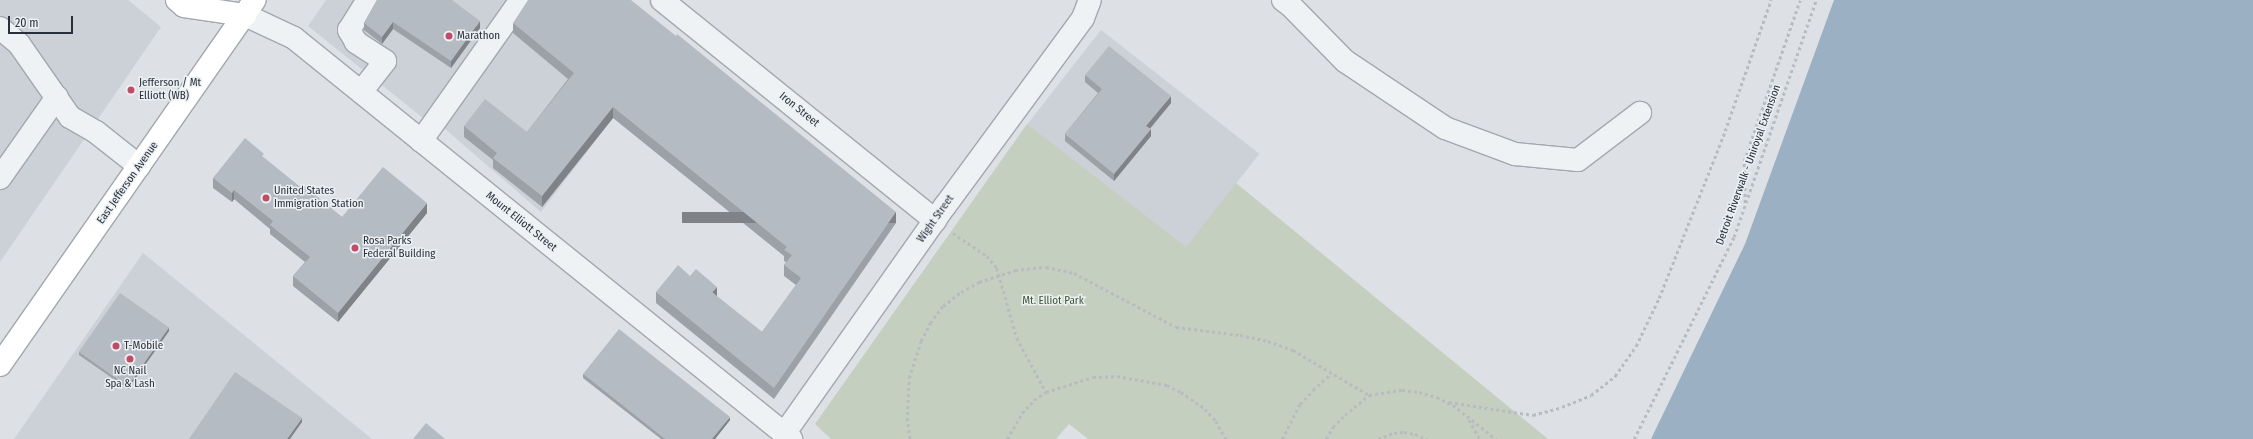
<!DOCTYPE html>
<style>
body{margin:0}
#map{position:relative;width:2253px;height:439px;overflow:hidden;background:#dde1e5;font-family:"Fira Sans Condensed",sans-serif}
div>[style]{position:absolute}
[style*='--x']{left:calc(var(--x)*1px);top:calc(var(--y)*1px);width:calc(var(--w)*1px);rotate:calc(var(--a)*1deg)}
.built>*{inset:0;background:#ccd0d7;transform-origin:0 0}
.green>*{inset:0;background:#c4cfbf}
.water>*{inset:0;background:#9bb1c3}
.path>*{height:2.5px;margin-top:-1.25px;transform-origin:0;background:repeating-linear-gradient(90deg,#b7bcc0 0 3px,transparent 0 6px)}
.roads{filter:drop-shadow(1px 0 #a3a8af) drop-shadow(-1px 0 #a3a8af) drop-shadow(0 1px #a3a8af) drop-shadow(0 -1px #a3a8af)}
.minor>*{height:22px;margin:-11px;padding:0 11px;transform-origin:11px;border-radius:11px;background:#eff2f4}
.major>*{height:22px;margin:-11px;padding:0 11px;transform-origin:11px;border-radius:11px;background:#fff}
.wall>*{inset:0;background:#9ca1a7}
.shaded-wall>*{inset:0;background:#7f8388;transform-origin:0 0}
.building>*{inset:0;background:#b5bbc2;transform-origin:0 0}
.dots>*{width:11px;height:11px;translate:-50% -50%;box-sizing:border-box;border:2px solid #ecf0f3;border-radius:50%}
span{translate:-50% -50%;white-space:nowrap;text-align:center;line-height:1.15;-webkit-text-stroke:3px #ecf0f3;paint-order:stroke}
.poi-label{font-size:11px;color:#28303b}
.left{translate:0 -50%;text-align:left}
.street-label{font-size:11px;color:#28303b}
.park-label{font-size:11px;color:#3f5537}
.scale{position:absolute;left:8px;top:16px;width:65px;height:18px;box-sizing:border-box;border:2px solid #28303b;border-top:0;padding-left:5px;font-size:12px;line-height:14px;white-space:nowrap;color:#28303b;-webkit-text-stroke:3px #ecf0f3;paint-order:stroke}
</style>
<div id="map">
<div class="built">
<div style="clip-path:polygon(0 0,128px 0,161px 27px,0 262px)"></div>
<div style="clip-path:polygon(326px 0,509px 0,423px 118px,308px 26px)"></div>
<div style="clip-path:polygon(531px 0,606px 113px,613px 118px,541px 212px,444px 128px)"></div>
<div style="left:1101px;top:30px;width:201px;height:120px;rotate:38deg"></div>
<div style="clip-path:polygon(143px 253px,372px 439px,14px 439px)"></div>
</div>
<div class="green">
<div style="clip-path:polygon(1027px 124px,1186px 247px,1236px 183px,1548px 439px,1088px 439px,1069px 424px,1056px 439px,831px 439px,815px 424px)"></div>
</div>
<div class="water">
<div style="clip-path:polygon(1834px 0,2253px 0,2253px 439px,1651px 439px,1745px 244px)"></div>
</div>
<div class="path">
<div style="--x:1745;--y:203;--w:42;--a:-91.4"></div>
<div style="--x:1744;--y:161;--w:170;--a:-70.8"></div>
<div style="--x:953;--y:233;--w:41;--a:34.1"></div>
<div style="--x:987;--y:256;--w:16;--a:50"></div>
<div style="--x:997;--y:268;--w:73;--a:74.1"></div>
<div style="--x:1017;--y:338;--w:61;--a:61.8"></div>
<div style="--x:1449;--y:402;--w:85;--a:8.8"></div>
<div style="--x:1533;--y:415;--w:30;--a:-15"></div>
<div style="--x:1562;--y:407;--w:31;--a:-22"></div>
<div style="--x:1591;--y:395;--w:31;--a:-38"></div>
<div style="--x:1615;--y:376;--w:37;--a:-55"></div>
<div style="--x:1636;--y:346;--w:53;--a:-64.4"></div>
<div style="--x:1659;--y:298;--w:180;--a:-68.4"></div>
<div style="--x:1725;--y:131;--w:139;--a:-70.7"></div>
<div style="--x:1469;--y:420;--w:22;--a:60"></div>
<div style="--x:910;--y:439;--w:18;--a:-99"></div>
<div style="--x:907;--y:421;--w:43;--a:-87.3"></div>
<div style="--x:909;--y:378;--w:39;--a:-72"></div>
<div style="--x:921;--y:341;--w:20;--a:-63"></div>
<div style="--x:930;--y:323;--w:21;--a:-53"></div>
<div style="--x:943;--y:306;--w:23;--a:-38"></div>
<div style="--x:961;--y:292;--w:21;--a:-29"></div>
<div style="--x:979;--y:282;--w:38;--a:-18"></div>
<div style="--x:1015;--y:270;--w:31;--a:-6"></div>
<div style="--x:1046;--y:267;--w:29;--a:12"></div>
<div style="--x:1074;--y:273;--w:115;--a:27.9"></div>
<div style="--x:1176;--y:327;--w:64;--a:7.1"></div>
<div style="--x:1240;--y:335;--w:29;--a:12"></div>
<div style="--x:1268;--y:341;--w:27;--a:20"></div>
<div style="--x:1293;--y:350;--w:88;--a:30.6"></div>
<div style="--x:1369;--y:395;--w:33;--a:-9"></div>
<div style="--x:1402;--y:390;--w:17;--a:7"></div>
<div style="--x:1419;--y:392;--w:19;--a:16"></div>
<div style="--x:1437;--y:397;--w:18;--a:27"></div>
<div style="--x:1453;--y:405;--w:55;--a:38.3"></div>
<div style="--x:1007;--y:439;--w:30;--a:-60"></div>
<div style="--x:1022;--y:413;--w:18;--a:-47"></div>
<div style="--x:1034;--y:400;--w:14;--a:-34"></div>
<div style="--x:1046;--y:392;--w:49;--a:-17.7"></div>
<div style="--x:1093;--y:377;--w:24;--a:-2"></div>
<div style="--x:1117;--y:376;--w:51;--a:10.2"></div>
<div style="--x:1167;--y:385;--w:16;--a:27"></div>
<div style="--x:1181;--y:392;--w:29;--a:35"></div>
<div style="--x:1205;--y:409;--w:16;--a:47"></div>
<div style="--x:1216;--y:421;--w:21;--a:61"></div>
<div style="--x:1282;--y:439;--w:39;--a:-63"></div>
<div style="--x:1300;--y:404;--w:19;--a:-47"></div>
<div style="--x:1313;--y:390;--w:24;--a:-42"></div>
<div style="--x:1326;--y:439;--w:14;--a:-60"></div>
<div style="--x:1333;--y:427;--w:17;--a:-45"></div>
<div style="--x:1345;--y:415;--w:31;--a:-40"></div>
<div style="--x:1378;--y:439;--w:17;--a:-21"></div>
<div style="--x:1394;--y:433;--w:10;--a:-6"></div>
<div style="--x:1404;--y:432;--w:11;--a:10"></div>
<div style="--x:1415;--y:434;--w:13;--a:23"></div>
<div style="--x:1634;--y:439;--w:225;--a:-63.7"></div>
<div style="--x:1734;--y:237;--w:251;--a:-70.9"></div>
</div>
<div class="roads">
<div class="minor">
<div style="--x:662;--y:0;--w:351;--a:38.9"></div>
<div style="--x:1283;--y:0;--w:10;--a:37"></div>
<div style="--x:1291;--y:6;--w:77;--a:45.5"></div>
<div style="--x:1345;--y:61;--w:120;--a:33.8"></div>
<div style="--x:1445;--y:128;--w:75;--a:20.4"></div>
<div style="--x:1515;--y:154;--w:63;--a:5.4"></div>
<div style="--x:1578;--y:160;--w:78;--a:-37.2"></div>
<div style="--x:245;--y:15;--w:54;--a:25.1"></div>
<div style="--x:294;--y:38;--w:639;--a:38.9"></div>
<div style="--x:0;--y:28;--w:25;--a:40"></div>
<div style="--x:19;--y:44;--w:89;--a:55.1"></div>
<div style="--x:70;--y:117;--w:30;--a:30"></div>
<div style="--x:96;--y:132;--w:55;--a:38.3"></div>
<div style="--x:361;--y:92;--w:39;--a:-52"></div>
<div style="--x:385;--y:61;--w:35;--a:-147"></div>
<div style="--x:356;--y:42;--w:14;--a:-120"></div>
<div style="--x:349;--y:30;--w:36;--a:-58"></div>
<div style="--x:421;--y:141;--w:173;--a:-54.7"></div>
<div style="--x:0;--y:178;--w:99;--a:-54.9"></div>
<div style="--x:784;--y:434;--w:279;--a:-54.8"></div>
<div style="--x:945;--y:206;--w:233;--a:-53.7"></div>
<div style="--x:1083;--y:18;--w:19;--a:-69"></div>
</div>
<div class="major">
<div style="--x:177;--y:0;--w:9;--a:41"></div>
<div style="--x:184;--y:6;--w:62;--a:8.4"></div>
<div style="--x:0;--y:365;--w:445;--a:-55.1"></div>
</div>
</div>
<div class="wall">
<div style="clip-path:polygon(377px 0,480px 28px,451px 68px,393px 29px,382px 44px,364px 30px,364px 23px)"></div>
<div style="clip-path:polygon(513px 23px,896px 223px,774px 399px,656px 303px,656px 292px,690px 276px,762px 332px,796px 285px,784px 276px,784px 265px,786px 262px,784px 261px,784px 256px,613px 118px,542px 207px,493px 168px,493px 160px,464px 137px,464px 126px,527px 132px,568px 79px,513px 33px)"></div>
<div style="clip-path:polygon(1085px 75px,1171px 103px,1150px 129px,1151px 136px,1114px 181px,1065px 141px,1065px 134px,1098px 93px,1085px 82px)"></div>
<div style="clip-path:polygon(264px 158px,300px 187px,342px 217px,427px 213px,338px 322px,293px 286px,293px 276px,305px 262px,270px 234px,270px 229px,234px 199px,232px 202px,213px 188px,213px 178px)"></div>
<div style="clip-path:polygon(169px 331px,128px 389px,79px 355px,79px 352px)"></div>
<div style="clip-path:polygon(583px 374px,730px 420px,715px 439px,661px 439px,583px 378px)"></div>
</div>
<div class="shaded-wall">
<div style="clip-path:polygon(480px 21px,480px 28px,451px 68px,451px 61px)"></div>
<div style="clip-path:polygon(393px 22px,393px 29px,382px 44px,382px 37px)"></div>
<div style="clip-path:polygon(1171px 96px,1171px 103px,1146px 133px,1146px 126px)"></div>
<div style="clip-path:polygon(613px 107px,613px 118px,542px 207px,542px 196px)"></div>
<div style="clip-path:polygon(1151px 129px,1151px 136px,1114px 181px,1114px 174px)"></div>
<div style="clip-path:polygon(234px 190px,234px 199px,232px 202px,232px 193px)"></div>
<div style="clip-path:polygon(427px 203px,427px 213px,338px 322px,338px 313px)"></div>
<div style="left:896px;top:212px;width:11px;height:214px;rotate:90deg"></div>
<div style="clip-path:polygon(717px 287px,717px 298px,712px 292px)"></div>
<div style="clip-path:polygon(169px 327px,169px 331px,128px 389px,128px 386px)"></div>
<div style="clip-path:polygon(730px 417px,730px 420px,715px 439px,712px 439px)"></div>
<div style="clip-path:polygon(302px 418px,302px 422px,290px 439px,287px 439px)"></div>
</div>
<div class="building">
<div style="clip-path:polygon(377px 0,452px 0,480px 21px,451px 61px,393px 22px,382px 37px,364px 23px)"></div>
<div style="clip-path:polygon(528px 0,631px 0,676px 36px,677px 34px,896px 212px,774px 388px,656px 292px,678px 265px,690px 276px,696px 269px,717px 287px,712px 292px,762px 332px,801px 278px,784px 265px,792px 255px,784px 250px,787px 247px,613px 107px,542px 196px,493px 158px,497px 153px,464px 126px,485px 99px,527px 132px,574px 73px,513px 23px)"></div>
<div style="clip-path:polygon(1109px 46px,1171px 96px,1146px 126px,1151px 129px,1114px 174px,1065px 134px,1102px 89px,1085px 75px)"></div>
<div style="clip-path:polygon(245px 138px,264px 154px,262px 156px,300px 187px,302px 184px,342px 217px,383px 167px,427px 203px,338px 313px,293px 276px,310px 257px,270px 225px,273px 221px,234px 190px,232px 193px,213px 178px)"></div>
<div style="left:120px;top:293px;width:60px;height:72px;rotate:35deg"></div>
<div style="clip-path:polygon(619px 329px,730px 417px,712px 439px,665px 439px,583px 374px)"></div>
<div style="clip-path:polygon(235px 372px,302px 418px,287px 439px,189px 439px)"></div>
<div style="clip-path:polygon(426px 423px,445px 439px,413px 439px)"></div>
</div>
<div class="dots">
<div style="left:449px;top:36px;background:#c04d67"></div>
<div style="left:131px;top:90px;background:#c04d67"></div>
<div style="left:266px;top:198px;background:#c04d67"></div>
<div style="left:355px;top:248px;background:#c04d67"></div>
<div style="left:116px;top:346px;background:#c04d67"></div>
<div style="left:130px;top:359px;background:#c04d67"></div>
</div>
<div class="poi-label">
<span class="left" style="left:457px;top:36px">Marathon</span>
<span class="left" style="left:139px;top:90px">Jefferson / Mt<br>Elliott (WB)</span>
<span class="left" style="left:274px;top:198px">United States<br>Immigration Station</span>
<span class="left" style="left:363px;top:248px">Rosa Parks<br>Federal Building</span>
<span class="left" style="left:124px;top:346px">T-Mobile</span>
<span style="left:130px;top:378px">NC Nail<br>Spa &amp; Lash</span>
</div>
<div class="street-label">
<span style="left:799px;top:110px;rotate:39deg">Iron Street</span>
<span style="left:1749px;top:165px;rotate:-70deg">Detroit Riverwalk - Uniroyal Extension</span>
<span style="left:128px;top:183px;rotate:-55deg">East Jefferson Avenue</span>
<span style="left:936px;top:219px;rotate:-55deg">Wight Street</span>
<span style="left:521px;top:222px;rotate:39deg">Mount Elliott Street</span>
</div>
<div class="park-label">
<span style="left:1053px;top:301px">Mt. Elliot Park</span>
</div>
<div class="scale">20 m</div>
</div>
